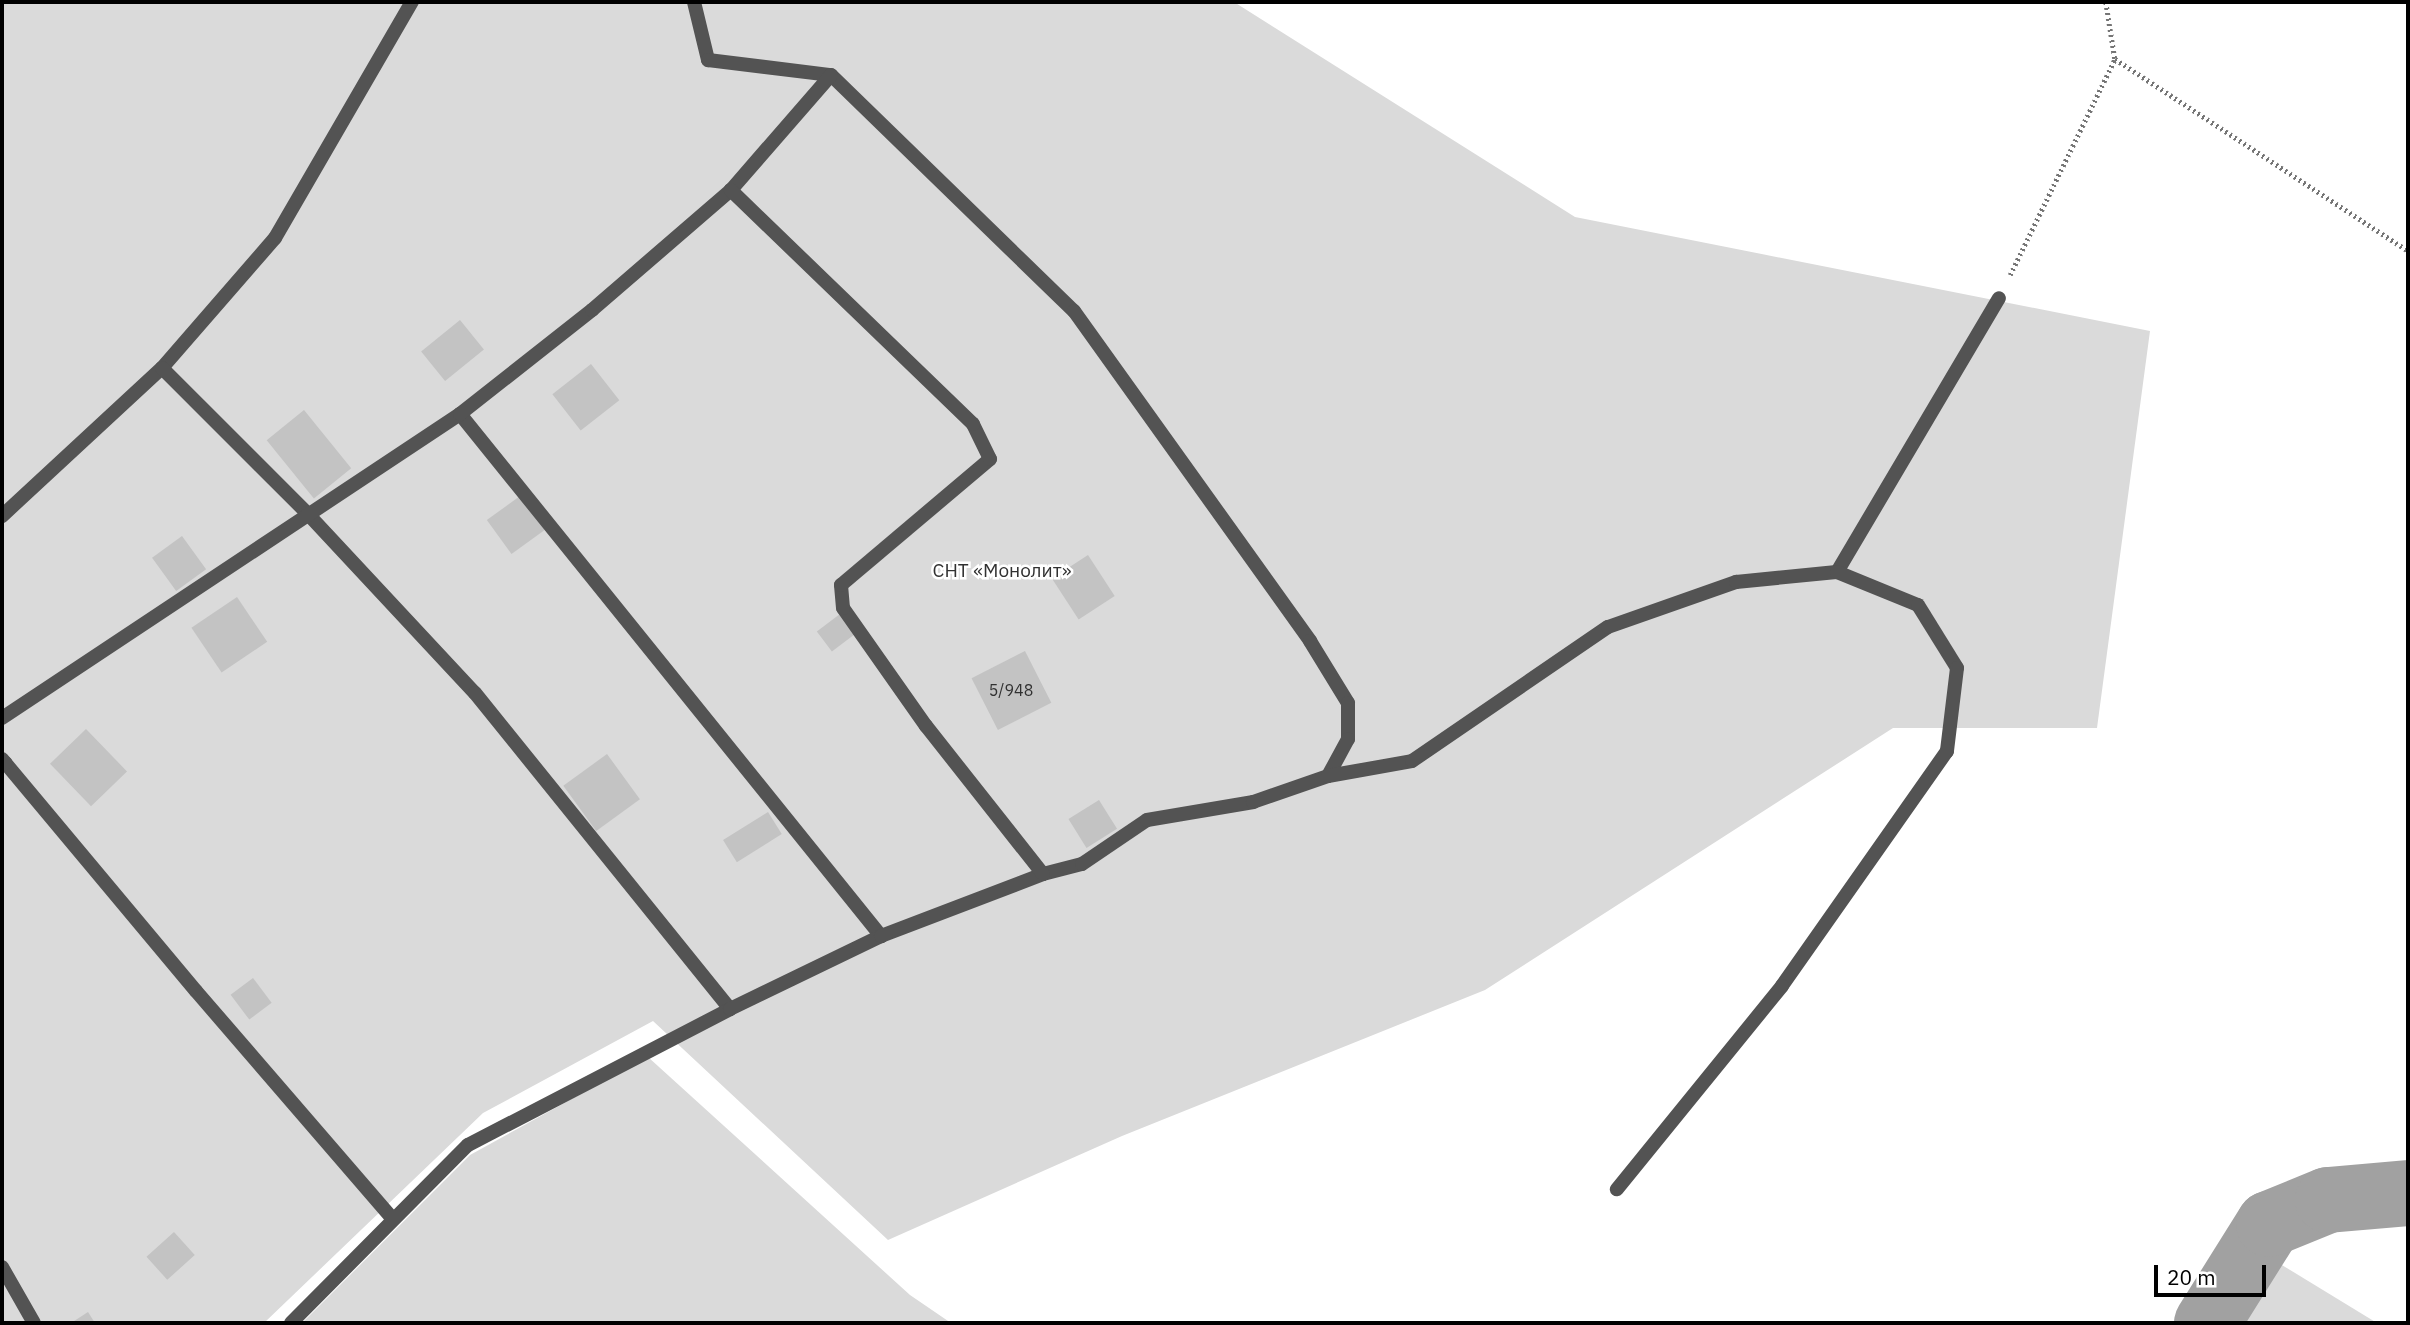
<!DOCTYPE html>
<meta charset="utf-8">
<style>
body{margin:0}
#map{position:relative;width:2410px;height:1325px;overflow:hidden;background:#fff;font-family:"IBM Plex Sans",sans-serif}
div>[style]{position:absolute}
[style*='--x']{left:calc(var(--x)*1px);top:calc(var(--y)*1px);width:calc(var(--w)*1px);rotate:calc(var(--a)*1deg)}
.green>*{inset:0;background:#dadada}
.river>*{height:66px;margin:-33px;padding:0 33px;transform-origin:33px;border-radius:33px;background:#a1a1a1}
.building>*{inset:0;background:#c3c3c3;transform-origin:0 0}
.path>*{height:4.5px;margin-top:-2.25px;transform-origin:0;background:repeating-linear-gradient(90deg,#757575 0 2px,transparent 0 5.5px)}
.lane>*{height:14px;margin:-7px;padding:0 7px;transform-origin:7px;border-radius:7px;background:#535353}
.street>*{height:14px;margin:-7px;padding:0 7px;transform-origin:7px;border-radius:7px;background:#535353}
span{translate:-50% -50%;white-space:nowrap;text-align:center;line-height:1.15;-webkit-text-stroke:5px #fff;paint-order:stroke}
.number-label{font-size:16px;color:#313131}
.number-label span{-webkit-text-stroke-width:0}
.park-label{font-size:19px;color:#313131}
.frame{position:absolute;inset:0;border:4px solid #000;pointer-events:none}
.scale{position:absolute;left:2154px;top:1265px;width:112px;height:32px;box-sizing:border-box;border:4px solid #000;border-top:0;padding-left:9px;font-size:21px;line-height:24px;white-space:nowrap;color:#000;-webkit-text-stroke:5px #fff;paint-order:stroke}
</style>
<div id="map">
<div class="green">
<div style="clip-path:polygon(2px 2px,1234px 2px,1575px 217px,2150px 331px,2097px 728px,1893px 728px,1485px 990px,1122px 1136px,888px 1240px,653px 1021px,483px 1113px,264px 1323px,2px 1323px)"></div>
<div style="clip-path:polygon(648px 1057px,910px 1295px,951px 1323px,302px 1323px,470px 1155px)"></div>
<div style="clip-path:polygon(2259px 1251px,2377px 1323px,2203px 1323px)"></div>
</div>
<div class="river">
<div style="--x:2207;--y:1323;--w:117;--a:-57.9"></div>
<div style="--x:2269;--y:1224;--w:64;--a:-22.1"></div>
<div style="--x:2328;--y:1200;--w:80;--a:-5"></div>
</div>
<div class="building">
<div style="left:460px;top:320px;width:38px;height:50px;rotate:51deg"></div>
<div style="left:591px;top:364px;width:46px;height:49px;rotate:52deg"></div>
<div style="left:304px;top:410px;width:75px;height:48px;rotate:51deg"></div>
<div style="left:520px;top:496px;width:42px;height:41px;rotate:54deg"></div>
<div style="left:182px;top:536px;width:41px;height:37px;rotate:54deg"></div>
<div style="left:1088px;top:555px;width:49px;height:43px;rotate:57deg"></div>
<div style="left:237px;top:597px;width:54px;height:55px;rotate:56deg"></div>
<div style="left:840px;top:614px;width:25px;height:29px;rotate:53deg"></div>
<div style="left:1025px;top:651px;width:58px;height:60px;rotate:63deg"></div>
<div style="left:86px;top:729px;width:59px;height:50px;rotate:46deg"></div>
<div style="left:607px;top:754px;width:56px;height:54px;rotate:54deg"></div>
<div style="left:1099px;top:800px;width:34px;height:36px;rotate:58deg"></div>
<div style="left:768px;top:812px;width:26px;height:53px;rotate:58deg"></div>
<div style="left:253px;top:978px;width:31px;height:28px;rotate:53deg"></div>
<div style="left:174px;top:1232px;width:31px;height:37px;rotate:48deg"></div>
<div style="clip-path:polygon(88px 1312px,95px 1323px,71px 1323px)"></div>
</div>
<div class="path">
<div style="--x:2106;--y:2;--w:58;--a:81"></div>
<div style="--x:2115;--y:59;--w:350;--a:33.2"></div>
<div style="--x:2010;--y:275;--w:240;--a:-64.1"></div>
</div>
<div class="lane">
<div style="--x:694;--y:2;--w:60;--a:76.4"></div>
<div style="--x:708;--y:60;--w:124;--a:7"></div>
<div style="--x:831;--y:75;--w:339;--a:44.2"></div>
<div style="--x:1074;--y:311;--w:406;--a:54.4"></div>
<div style="--x:1310;--y:641;--w:73;--a:58.5"></div>
<div style="--x:1348;--y:703;--w:36;--a:90"></div>
<div style="--x:1348;--y:739;--w:42;--a:118.4"></div>
<div style="--x:162;--y:368;--w:172;--a:-49"></div>
<div style="--x:275;--y:238;--w:273;--a:-59.9"></div>
<div style="--x:460;--y:414;--w:671;--a:51.11"></div>
<div style="--x:2;--y:516;--w:218;--a:-42.8"></div>
<div style="--x:162;--y:368;--w:205;--a:45"></div>
<div style="--x:307;--y:513;--w:246;--a:47"></div>
<div style="--x:475;--y:693;--w:406;--a:51.1"></div>
<div style="--x:1837;--y:572;--w:318;--a:-59.4"></div>
<div style="--x:2;--y:718;--w:550;--a:-33.57"></div>
<div style="--x:460;--y:414;--w:168;--a:-38.2"></div>
<div style="--x:592;--y:310;--w:184;--a:-40.8"></div>
<div style="--x:731;--y:190;--w:152;--a:-49"></div>
<div style="--x:2;--y:759;--w:302;--a:50.1"></div>
<div style="--x:196;--y:991;--w:301;--a:49.2"></div>
<div style="--x:1043;--y:874;--w:40;--a:-14.4"></div>
<div style="--x:1082;--y:864;--w:78;--a:-34.1"></div>
<div style="--x:1147;--y:820;--w:108;--a:-9.6"></div>
<div style="--x:1253;--y:802;--w:79;--a:-19.1"></div>
<div style="--x:1328;--y:776;--w:85;--a:-10.1"></div>
<div style="--x:1412;--y:761;--w:237;--a:-34.4"></div>
<div style="--x:1608;--y:627;--w:136;--a:-19.4"></div>
<div style="--x:1736;--y:582;--w:101;--a:-5.7"></div>
<div style="--x:1837;--y:572;--w:87;--a:22.2"></div>
<div style="--x:1918;--y:605;--w:74;--a:58.2"></div>
<div style="--x:1957;--y:668;--w:84;--a:96.9"></div>
<div style="--x:1947;--y:751;--w:287;--a:125.1"></div>
<div style="--x:1782;--y:986;--w:262;--a:129.1"></div>
<div style="--x:2;--y:1267;--w:64;--a:60.3"></div>
<div style="--x:291;--y:1323;--w:251;--a:-45.2"></div>
<div style="--x:468;--y:1145;--w:295;--a:-27.4"></div>
<div style="--x:730;--y:1009;--w:168;--a:-25.8"></div>
<div style="--x:881;--y:936;--w:173;--a:-20.9"></div>
<div style="--x:1043;--y:874;--w:189;--a:-128.3"></div>
<div style="--x:926;--y:726;--w:144;--a:-125.1"></div>
<div style="--x:843;--y:608;--w:23;--a:-95"></div>
<div style="--x:841;--y:585;--w:195;--a:-40.2"></div>
<div style="--x:990;--y:459;--w:39;--a:-116"></div>
<div style="--x:973;--y:424;--w:337;--a:-136"></div>
</div>
<div class="street">
<div style="--x:2;--y:765;--w:4;--a:-34"></div>
</div>
<div class="number-label">
<span style="left:1011px;top:690px">5/948</span>
</div>
<div class="park-label">
<span style="left:1002px;top:571px">СНТ «Монолит»</span>
</div>
<div class="frame"></div>
<div class="scale">20 m</div>
</div>
